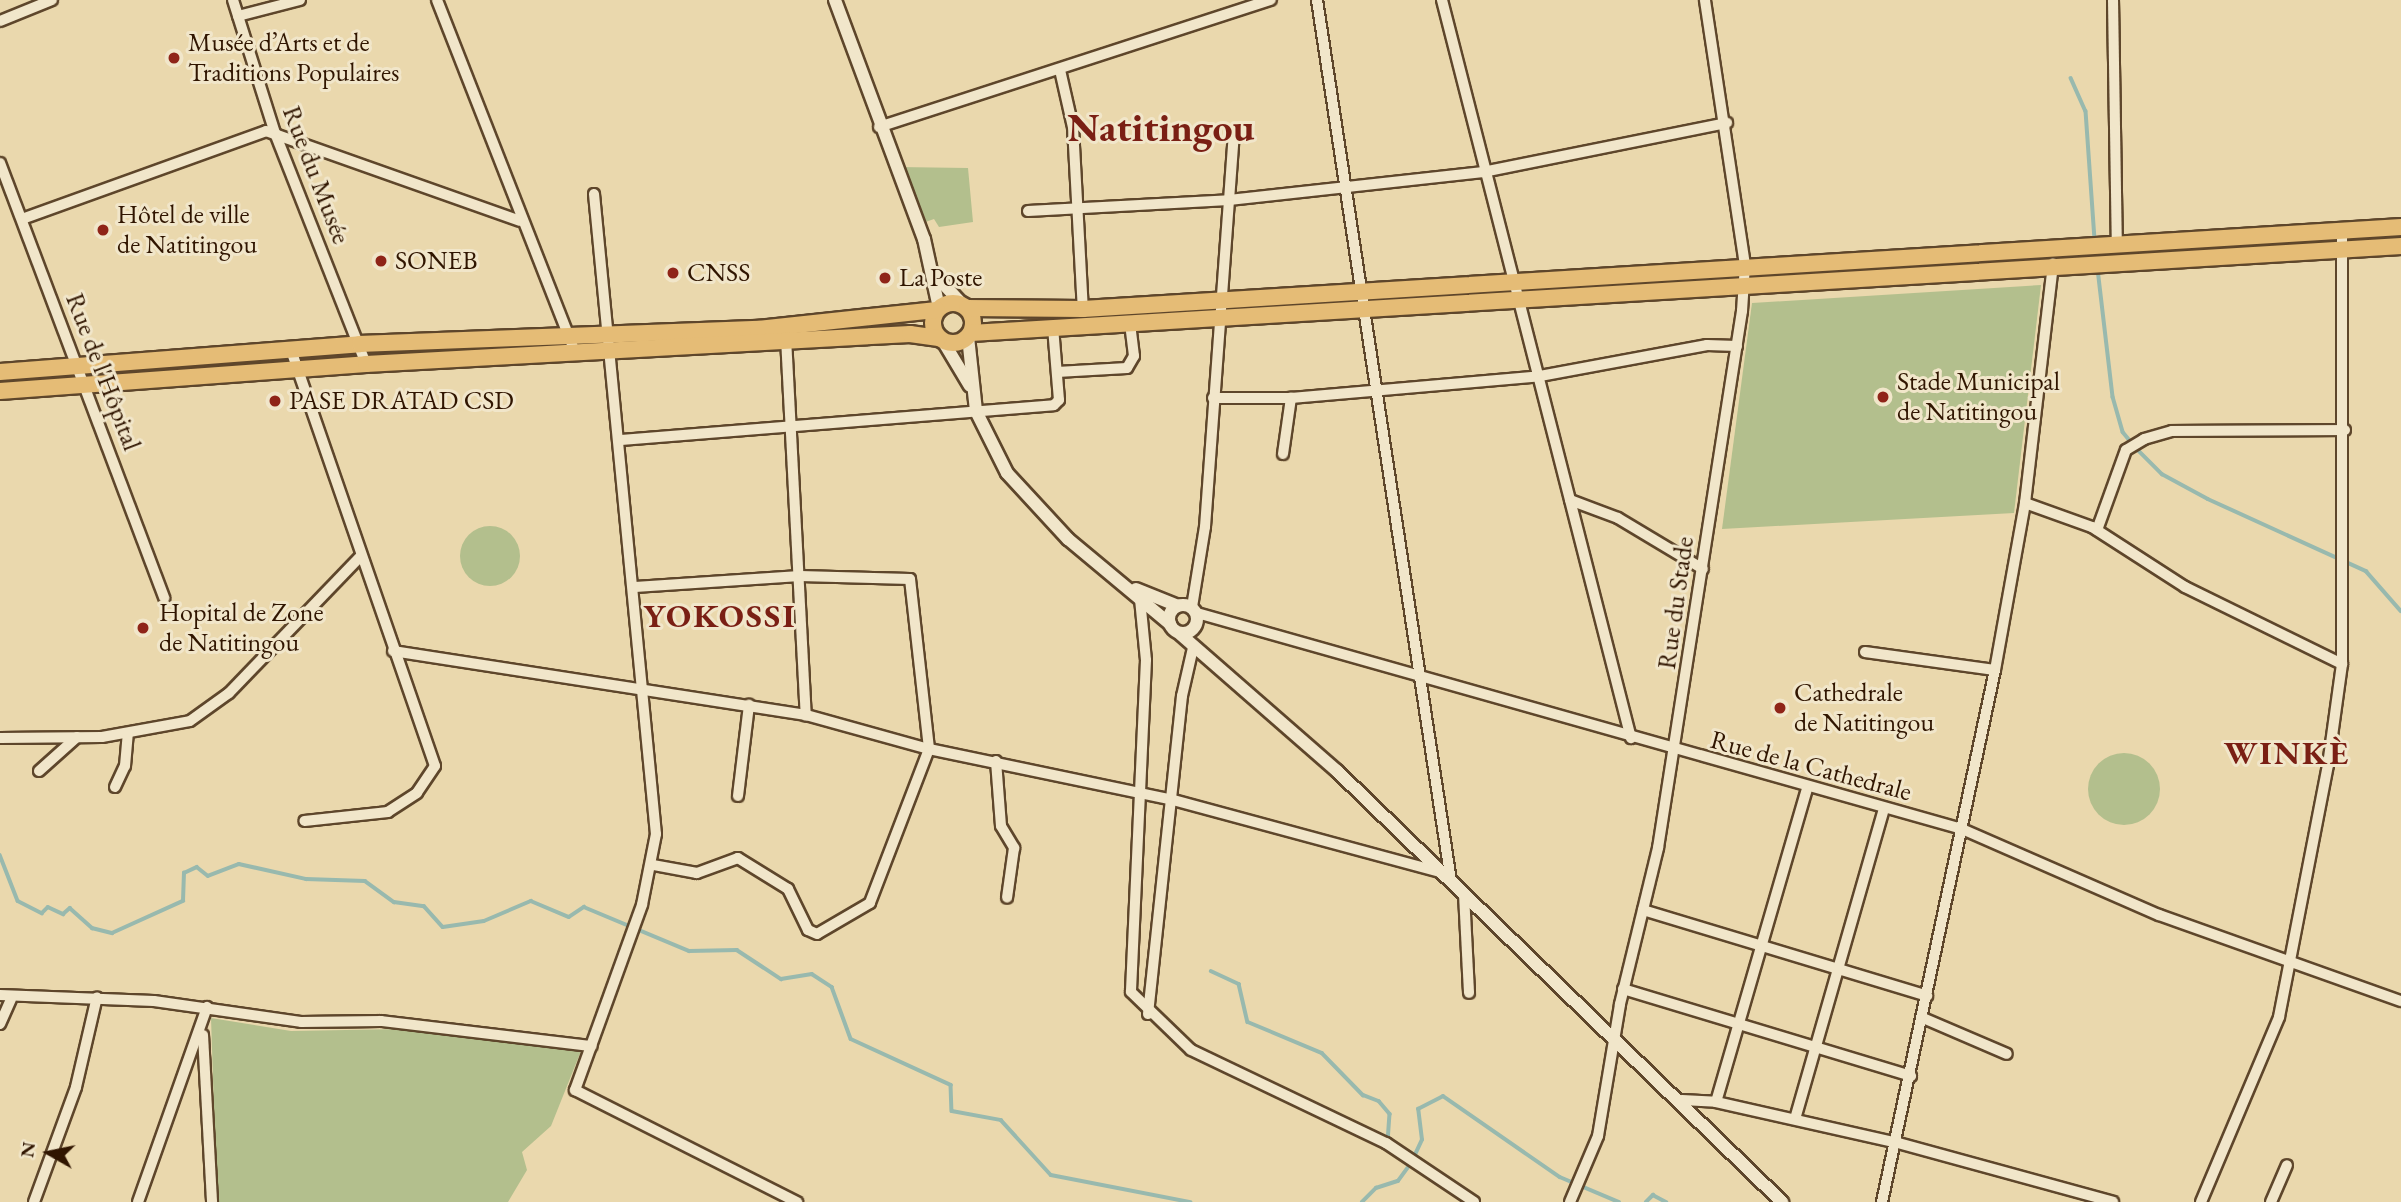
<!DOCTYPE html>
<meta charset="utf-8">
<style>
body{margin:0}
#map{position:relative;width:2401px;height:1202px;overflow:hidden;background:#ead8ad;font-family:"EB Garamond",serif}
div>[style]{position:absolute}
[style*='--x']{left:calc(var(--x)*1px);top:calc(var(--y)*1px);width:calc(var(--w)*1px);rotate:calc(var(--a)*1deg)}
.green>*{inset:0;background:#b3bf8d}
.round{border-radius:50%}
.stream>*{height:3.5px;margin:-1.75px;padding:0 1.75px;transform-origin:1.75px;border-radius:1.75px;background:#98b9ae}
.roads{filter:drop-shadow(2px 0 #5e462b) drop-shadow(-2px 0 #5e462b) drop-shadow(0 2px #5e462b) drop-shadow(0 -2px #5e462b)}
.minor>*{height:10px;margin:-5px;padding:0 5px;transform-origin:5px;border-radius:5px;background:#f1e6ca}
.tertiary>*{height:12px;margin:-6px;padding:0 6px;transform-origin:6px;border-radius:6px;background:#f1e6ca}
.tertiary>.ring{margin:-6px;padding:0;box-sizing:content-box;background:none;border:12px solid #f1e6ca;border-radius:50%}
.trunk>*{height:16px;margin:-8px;padding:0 8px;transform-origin:8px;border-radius:8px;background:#e5bc76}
.trunk>.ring{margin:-8px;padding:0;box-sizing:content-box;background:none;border:16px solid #e5bc76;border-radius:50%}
.dots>*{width:19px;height:19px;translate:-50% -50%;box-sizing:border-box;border:4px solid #f1e6ca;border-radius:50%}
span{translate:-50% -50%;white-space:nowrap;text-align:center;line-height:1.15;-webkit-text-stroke:6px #f1e6ca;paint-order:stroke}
.poi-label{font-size:26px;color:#301500}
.left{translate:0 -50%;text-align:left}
.street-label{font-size:26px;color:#301500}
.district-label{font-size:33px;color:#7a1f14;font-weight:700;letter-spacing:2px}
.town-label{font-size:40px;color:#7a1f14;font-weight:700}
.north{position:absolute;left:14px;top:1118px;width:70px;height:70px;-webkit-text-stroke:5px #f1e6ca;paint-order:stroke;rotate:279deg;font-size:19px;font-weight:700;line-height:28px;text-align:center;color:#301500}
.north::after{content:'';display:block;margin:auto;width:24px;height:32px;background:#301500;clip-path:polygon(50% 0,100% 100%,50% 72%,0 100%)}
</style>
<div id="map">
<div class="green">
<div style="clip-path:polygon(898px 167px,968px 168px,973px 222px,939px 227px,934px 219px,920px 224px)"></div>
<div style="clip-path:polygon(2041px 285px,2014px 513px,1722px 529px,1752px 303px)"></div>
<div class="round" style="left:460px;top:526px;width:60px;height:60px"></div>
<div class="round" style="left:2088px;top:753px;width:72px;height:72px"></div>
<div style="clip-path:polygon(211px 1018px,291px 1031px,401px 1029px,581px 1051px,551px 1126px,522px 1152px,527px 1170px,508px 1202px,217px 1202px)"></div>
</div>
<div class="stream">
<div style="--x:2071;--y:78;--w:36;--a:66"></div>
<div style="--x:2086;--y:111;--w:129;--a:86"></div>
<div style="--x:2098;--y:269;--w:129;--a:83.3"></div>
<div style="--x:2113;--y:397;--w:36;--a:74"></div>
<div style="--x:2123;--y:432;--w:21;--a:51"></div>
<div style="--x:2136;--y:448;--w:37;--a:45"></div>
<div style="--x:2162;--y:474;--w:52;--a:28.5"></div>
<div style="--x:2208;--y:499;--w:174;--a:24.5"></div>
<div style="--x:2366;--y:571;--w:53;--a:48.8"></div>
<div style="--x:0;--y:855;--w:49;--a:68.6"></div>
<div style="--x:18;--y:901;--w:27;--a:27"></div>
<div style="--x:42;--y:913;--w:8;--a:-45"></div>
<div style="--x:48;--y:907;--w:17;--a:25"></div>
<div style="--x:63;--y:914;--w:9;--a:-41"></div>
<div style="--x:70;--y:908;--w:30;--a:42"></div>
<div style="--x:92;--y:928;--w:21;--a:14"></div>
<div style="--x:112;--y:933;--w:78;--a:-24.3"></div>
<div style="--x:183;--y:901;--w:28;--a:-88"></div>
<div style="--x:184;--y:873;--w:14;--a:-25"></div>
<div style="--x:197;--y:867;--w:14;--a:39"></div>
<div style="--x:208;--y:876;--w:33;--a:-21"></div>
<div style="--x:239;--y:864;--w:69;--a:12.6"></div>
<div style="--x:306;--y:879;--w:59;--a:1.9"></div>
<div style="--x:365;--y:881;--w:36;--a:36"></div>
<div style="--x:394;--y:902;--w:30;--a:8"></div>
<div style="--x:424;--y:906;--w:28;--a:48"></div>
<div style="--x:443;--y:927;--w:41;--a:-8.3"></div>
<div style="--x:484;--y:921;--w:51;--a:-23.1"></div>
<div style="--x:531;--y:901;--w:41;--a:22.8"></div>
<div style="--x:569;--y:917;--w:18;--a:-34"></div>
<div style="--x:584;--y:907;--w:114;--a:22.7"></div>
<div style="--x:689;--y:951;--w:48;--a:-1.2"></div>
<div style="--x:737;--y:950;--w:53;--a:33.4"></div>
<div style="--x:781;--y:979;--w:31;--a:-9"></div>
<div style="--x:812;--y:974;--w:24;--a:33"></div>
<div style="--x:832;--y:987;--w:55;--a:69.9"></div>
<div style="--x:851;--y:1039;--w:110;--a:24.7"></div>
<div style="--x:951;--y:1085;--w:26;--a:88"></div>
<div style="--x:952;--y:1111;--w:50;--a:10.4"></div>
<div style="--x:1001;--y:1120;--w:74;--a:47.7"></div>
<div style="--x:1051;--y:1175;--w:142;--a:11"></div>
<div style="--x:1211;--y:971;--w:31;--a:25"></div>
<div style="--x:1239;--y:984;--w:39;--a:77"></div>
<div style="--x:1248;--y:1022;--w:80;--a:22.7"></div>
<div style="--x:1322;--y:1053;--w:59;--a:45.7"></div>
<div style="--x:1363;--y:1095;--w:17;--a:21"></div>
<div style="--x:1379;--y:1101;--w:17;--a:50"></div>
<div style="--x:1390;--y:1114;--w:28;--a:94"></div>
<div style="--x:1413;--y:1159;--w:21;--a:-65"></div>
<div style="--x:1422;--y:1140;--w:31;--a:-97"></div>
<div style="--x:1418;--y:1109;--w:28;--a:-27"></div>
<div style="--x:1443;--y:1096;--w:142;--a:34.7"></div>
<div style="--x:1560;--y:1177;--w:64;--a:23"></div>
<div style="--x:1362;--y:1202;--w:20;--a:-45"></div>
<div style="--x:1376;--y:1188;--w:23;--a:-18"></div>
<div style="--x:1398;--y:1181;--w:24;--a:-54"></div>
<div style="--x:1646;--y:1202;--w:10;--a:-45"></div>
<div style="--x:1653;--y:1195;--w:15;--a:28"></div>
</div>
<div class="roads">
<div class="minor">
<div style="--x:233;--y:0;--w:139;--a:72.5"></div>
<div style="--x:275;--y:133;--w:248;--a:68.5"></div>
<div style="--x:437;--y:0;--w:379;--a:68.6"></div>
<div style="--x:1317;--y:0;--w:891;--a:81.35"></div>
<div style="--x:1442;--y:0;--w:762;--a:75.64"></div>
<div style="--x:2113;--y:0;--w:243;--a:89.1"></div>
<div style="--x:238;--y:16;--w:64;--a:-14.5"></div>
<div style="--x:0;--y:21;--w:56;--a:-22"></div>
<div style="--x:1060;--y:70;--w:58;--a:77.2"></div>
<div style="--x:1073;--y:127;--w:182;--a:86.9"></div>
<div style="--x:879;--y:127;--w:412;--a:-18"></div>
<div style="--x:0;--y:163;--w:465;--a:69.3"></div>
<div style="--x:594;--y:194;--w:643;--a:84.47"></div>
<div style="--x:656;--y:834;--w:72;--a:101.2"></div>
<div style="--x:642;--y:905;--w:197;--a:109.9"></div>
<div style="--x:575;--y:1090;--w:249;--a:26.8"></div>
<div style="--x:1028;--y:211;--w:201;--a:-3.1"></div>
<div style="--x:1229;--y:200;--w:256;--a:-6.3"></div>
<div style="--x:1483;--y:172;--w:249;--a:-11.4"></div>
<div style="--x:22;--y:219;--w:259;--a:-19.8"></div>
<div style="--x:266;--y:131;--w:269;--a:19.5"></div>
<div style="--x:786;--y:338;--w:378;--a:87"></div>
<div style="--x:291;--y:350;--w:440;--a:70.9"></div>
<div style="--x:435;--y:766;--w:32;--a:124"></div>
<div style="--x:417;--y:793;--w:35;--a:147"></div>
<div style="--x:388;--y:812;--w:84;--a:173.9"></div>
<div style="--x:1057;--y:372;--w:70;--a:-3.3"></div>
<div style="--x:1127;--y:368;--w:14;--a:-60"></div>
<div style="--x:1134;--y:356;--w:34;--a:-97"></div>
<div style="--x:1213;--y:398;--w:78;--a:0"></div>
<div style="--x:1291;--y:398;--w:250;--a:-5"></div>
<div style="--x:1540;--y:376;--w:170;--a:-10.5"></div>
<div style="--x:1707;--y:345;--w:30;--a:2"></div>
<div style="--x:621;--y:440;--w:434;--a:-4.6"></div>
<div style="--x:1054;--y:405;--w:7;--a:-45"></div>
<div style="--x:1059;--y:400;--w:73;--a:-94.7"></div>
<div style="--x:1283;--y:454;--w:57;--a:-81.9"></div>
<div style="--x:1570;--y:500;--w:51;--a:20.6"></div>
<div style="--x:1618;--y:518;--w:99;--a:31"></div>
<div style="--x:2025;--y:503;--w:71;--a:19.7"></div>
<div style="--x:2092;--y:527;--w:111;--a:32.8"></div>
<div style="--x:2185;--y:587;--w:175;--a:26.1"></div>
<div style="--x:2097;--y:530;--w:85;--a:-70.1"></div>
<div style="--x:2126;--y:450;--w:21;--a:-31"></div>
<div style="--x:2144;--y:439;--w:29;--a:-16"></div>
<div style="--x:2172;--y:431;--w:173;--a:-0.3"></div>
<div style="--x:635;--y:587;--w:165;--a:-3.8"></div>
<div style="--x:800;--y:576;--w:110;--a:1.6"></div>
<div style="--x:910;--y:579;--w:171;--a:83.6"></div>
<div style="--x:929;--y:749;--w:165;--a:111"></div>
<div style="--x:870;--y:903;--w:61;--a:149.7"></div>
<div style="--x:817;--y:934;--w:10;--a:-156"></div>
<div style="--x:808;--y:930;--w:46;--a:-116"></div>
<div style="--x:788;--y:889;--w:59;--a:-148.2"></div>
<div style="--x:738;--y:858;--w:44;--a:159.9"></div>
<div style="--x:697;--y:873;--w:45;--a:-169.7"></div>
<div style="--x:1140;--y:599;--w:61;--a:84.4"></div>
<div style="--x:1146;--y:660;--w:332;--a:92.6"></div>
<div style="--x:1131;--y:992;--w:83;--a:44"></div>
<div style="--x:1191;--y:1050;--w:216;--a:25.5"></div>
<div style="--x:1386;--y:1143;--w:106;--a:33.8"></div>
<div style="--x:1192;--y:607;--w:81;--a:-80.8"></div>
<div style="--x:1205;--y:527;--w:386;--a:-85.8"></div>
<div style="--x:1197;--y:613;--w:795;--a:15.77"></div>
<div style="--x:1962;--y:829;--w:215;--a:23.6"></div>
<div style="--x:2159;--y:915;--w:257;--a:19.6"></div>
<div style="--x:393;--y:651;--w:418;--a:8.8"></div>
<div style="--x:806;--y:715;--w:128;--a:15.5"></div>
<div style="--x:929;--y:749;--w:249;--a:11.8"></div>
<div style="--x:1173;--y:800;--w:280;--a:15.1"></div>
<div style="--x:1865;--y:652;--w:131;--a:7.9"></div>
<div style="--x:0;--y:738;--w:102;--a:-0.6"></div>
<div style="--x:102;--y:737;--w:89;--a:-10.3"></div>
<div style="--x:190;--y:721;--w:48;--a:-35.7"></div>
<div style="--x:229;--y:693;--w:190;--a:-46.1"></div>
<div style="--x:996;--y:761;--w:65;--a:85.6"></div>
<div style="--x:1001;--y:826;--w:26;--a:59"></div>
<div style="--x:1014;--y:848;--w:50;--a:98"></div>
<div style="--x:39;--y:771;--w:51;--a:-41.8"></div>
<div style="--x:115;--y:787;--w:23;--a:-65"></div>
<div style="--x:125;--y:766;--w:33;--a:-85"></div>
<div style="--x:738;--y:796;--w:92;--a:-83.1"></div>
<div style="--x:1464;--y:894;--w:99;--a:87.1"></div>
<div style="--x:1643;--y:910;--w:297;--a:16.8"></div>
<div style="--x:1623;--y:989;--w:301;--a:16.8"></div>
<div style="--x:0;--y:995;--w:154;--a:2.2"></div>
<div style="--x:154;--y:1001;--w:148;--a:8.1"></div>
<div style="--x:301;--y:1022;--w:80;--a:-0.7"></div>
<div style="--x:381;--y:1021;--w:212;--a:6.8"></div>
<div style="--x:1148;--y:1014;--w:320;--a:-83.9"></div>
<div style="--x:1182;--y:696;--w:49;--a:-77.1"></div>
<div style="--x:1923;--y:1018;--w:91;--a:23.2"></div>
<div style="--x:0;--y:1024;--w:27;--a:-66"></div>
<div style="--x:203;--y:1035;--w:167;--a:86.9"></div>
<div style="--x:1682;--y:1100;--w:34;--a:3"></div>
<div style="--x:1716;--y:1102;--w:187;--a:12.7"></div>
<div style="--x:1898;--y:1143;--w:223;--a:15.3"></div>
<div style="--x:1716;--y:1102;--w:327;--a:-73.8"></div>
<div style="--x:1795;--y:1119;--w:323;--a:-74"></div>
<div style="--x:34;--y:1202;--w:122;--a:-69.9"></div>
<div style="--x:76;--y:1087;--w:92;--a:-76.9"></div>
<div style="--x:138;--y:1202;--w:207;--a:-70.5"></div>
<div style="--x:1570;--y:1202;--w:72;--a:-67"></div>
<div style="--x:1598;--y:1136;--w:134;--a:-80.5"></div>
<div style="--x:1620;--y:1004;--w:161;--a:-76.3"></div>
<div style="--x:1658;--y:848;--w:544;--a:-81.11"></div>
<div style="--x:1742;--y:311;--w:46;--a:-86.3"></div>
<div style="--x:1745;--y:265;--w:268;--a:-98.6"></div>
<div style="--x:1882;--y:1202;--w:544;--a:-78.01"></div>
<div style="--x:1995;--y:670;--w:170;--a:-79.8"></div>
<div style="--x:2025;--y:503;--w:241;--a:-83.3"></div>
<div style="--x:2201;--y:1202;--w:201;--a:-67.1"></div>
<div style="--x:2279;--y:1017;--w:257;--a:-79"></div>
<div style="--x:2328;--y:765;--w:102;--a:-82.1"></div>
<div style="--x:2342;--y:664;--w:435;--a:-90"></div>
<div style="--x:2271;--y:1202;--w:40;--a:-66.6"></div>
</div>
<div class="tertiary">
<div style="--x:835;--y:0;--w:255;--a:69.6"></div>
<div style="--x:924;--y:239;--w:71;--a:77.7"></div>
<div style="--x:936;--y:276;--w:38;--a:47"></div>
<div style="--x:968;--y:337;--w:74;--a:83.8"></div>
<div style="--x:976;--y:411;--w:69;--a:63.4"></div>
<div style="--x:1007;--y:473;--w:90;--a:47.3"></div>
<div style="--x:1068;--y:539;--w:133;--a:39.8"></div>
<div style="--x:943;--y:341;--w:52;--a:59"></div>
<div style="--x:1136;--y:589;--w:45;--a:22"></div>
<div class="ring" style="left:1169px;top:605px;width:16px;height:16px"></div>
<div style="--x:1180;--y:634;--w:208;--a:41.1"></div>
<div style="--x:1337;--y:771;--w:620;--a:44.08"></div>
</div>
<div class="trunk">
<div class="ring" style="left:933px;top:303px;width:24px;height:24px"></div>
<div style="--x:967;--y:308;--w:116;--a:0.5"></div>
<div style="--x:1083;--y:309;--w:1321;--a:-3.56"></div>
<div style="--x:971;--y:333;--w:1433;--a:-3.48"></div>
<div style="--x:0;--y:372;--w:361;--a:-4.4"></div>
<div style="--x:360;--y:344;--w:398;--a:-2.2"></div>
<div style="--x:758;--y:329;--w:180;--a:-6.1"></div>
<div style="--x:0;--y:391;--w:367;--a:-4.2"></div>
<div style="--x:366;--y:364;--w:545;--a:-3.16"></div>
<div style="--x:910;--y:334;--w:29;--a:8"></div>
</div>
</div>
<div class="dots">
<div style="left:174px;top:58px;background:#8f2418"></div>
<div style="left:103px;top:230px;background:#8f2418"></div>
<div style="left:381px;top:261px;background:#8f2418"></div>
<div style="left:673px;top:273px;background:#8f2418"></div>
<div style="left:885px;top:278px;background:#8f2418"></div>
<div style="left:1883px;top:397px;background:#8f2418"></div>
<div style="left:275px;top:401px;background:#8f2418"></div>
<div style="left:143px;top:628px;background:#8f2418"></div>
<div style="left:1780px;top:708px;background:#8f2418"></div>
</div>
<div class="poi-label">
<span class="left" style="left:188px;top:58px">Musée d’Arts et de<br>Traditions Populaires</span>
<span class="left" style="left:117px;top:230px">Hôtel de ville<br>de Natitingou</span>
<span class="left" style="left:395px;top:261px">SONEB</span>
<span class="left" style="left:687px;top:273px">CNSS</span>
<span class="left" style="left:899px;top:278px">La Poste</span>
<span class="left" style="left:1897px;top:397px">Stade Municipal<br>de Natitingou</span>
<span class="left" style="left:289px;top:401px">PASE DRATAD CSD</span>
<span class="left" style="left:159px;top:628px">Hopital de Zone<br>de Natitingou</span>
<span class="left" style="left:1794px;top:708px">Cathedrale<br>de Natitingou</span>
</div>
<div class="street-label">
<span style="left:316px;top:175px;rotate:69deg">Rue du Musée</span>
<span style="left:103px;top:372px;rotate:69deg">Rue de l'Hôpital</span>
<span style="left:1676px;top:603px;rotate:-82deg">Rue du Stade</span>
<span style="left:1811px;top:766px;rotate:15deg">Rue de la Cathedrale</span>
</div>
<div class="district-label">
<span style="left:720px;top:616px">YOKOSSI</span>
<span style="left:2287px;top:753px">WINKÈ</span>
</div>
<div class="town-label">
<span style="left:1161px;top:127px">Natitingou</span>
</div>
<div class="north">N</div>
</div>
